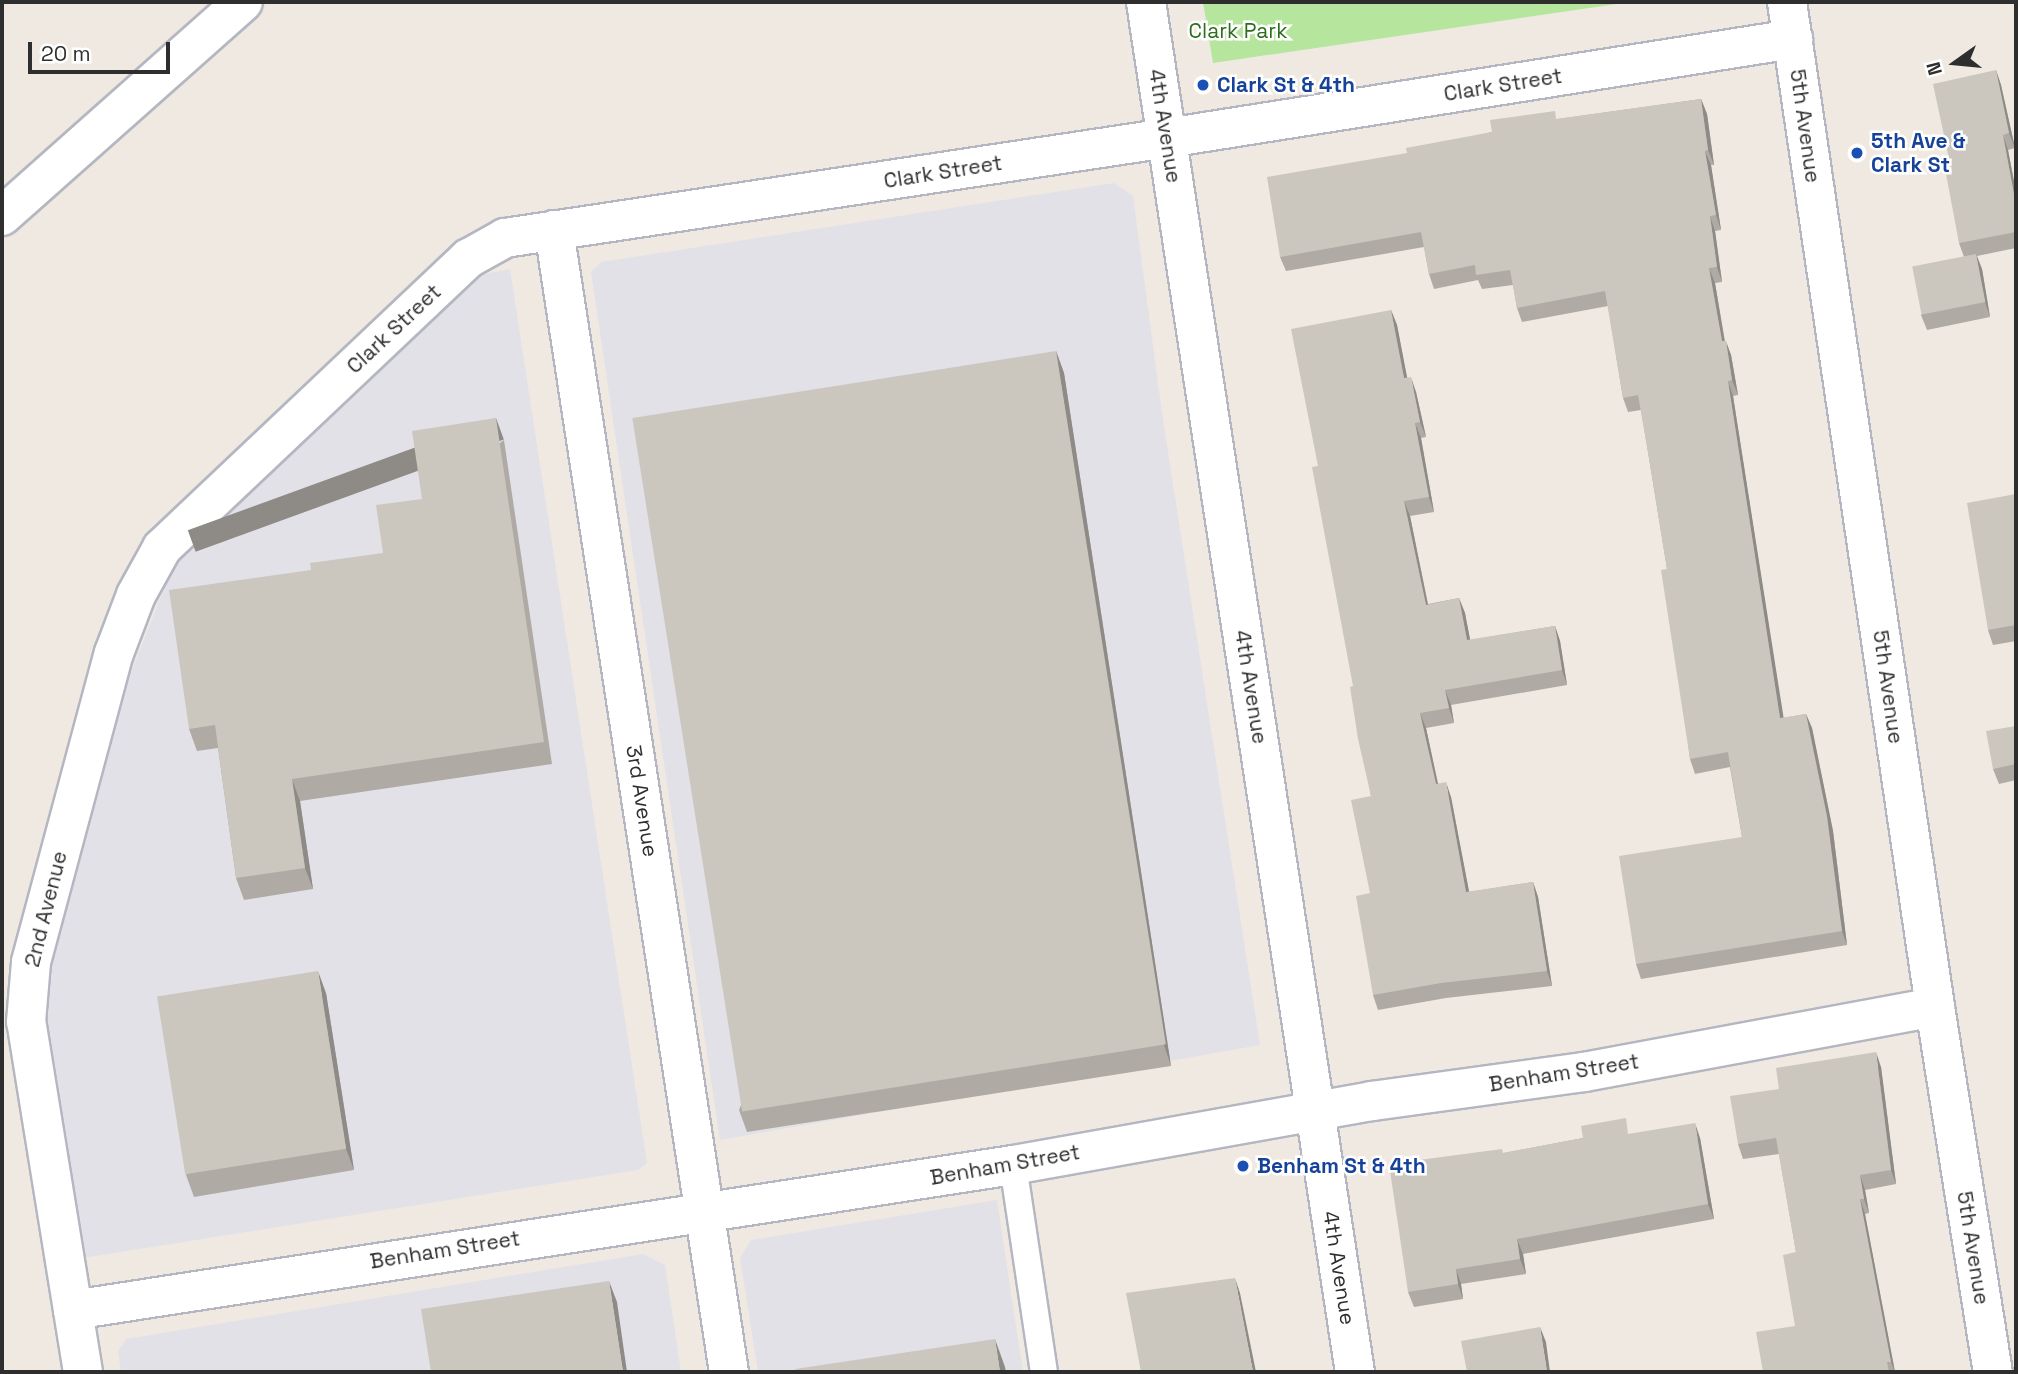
<!DOCTYPE html>
<style>
body{margin:0}
#map{position:relative;width:2018px;height:1374px;overflow:hidden;background:#efe9e1;font-family:"Space Grotesk",sans-serif}
div>[style]{position:absolute}
[style*='--x']{left:calc(var(--x)*1px);top:calc(var(--y)*1px);width:calc(var(--w)*1px);rotate:calc(var(--a)*1deg)}
.industrial>*{inset:0;background:#e3e1e8}
.green>*{inset:0;background:#b6e59e}
.roads{filter:drop-shadow(2px 0 #b4b7c1) drop-shadow(-2px 0 #b4b7c1) drop-shadow(0 2px #b4b7c1) drop-shadow(0 -2px #b4b7c1)}
.service>*{height:26px;margin:-13px;padding:0 13px;transform-origin:13px;border-radius:13px;background:#fff}
.minor>*{height:38px;margin:-19px;padding:0 19px;transform-origin:19px;border-radius:19px;background:#fff}
.tertiary>*{height:38px;margin:-19px;padding:0 19px;transform-origin:19px;border-radius:19px;background:#fff}
.wall>*{inset:0;background:#afaba4}
.shaded-wall>*{inset:0;background:#8e8b86;transform-origin:0 0}
.building>*{inset:0;background:#cbc7bf;transform-origin:0 0}
.dots>*{width:19px;height:19px;translate:-50% -50%;box-sizing:border-box;border:4px solid #fff;border-radius:50%}
span{translate:-50% -50%;white-space:nowrap;text-align:center;line-height:1.15;-webkit-text-stroke:5px #fff;paint-order:stroke}
.park-label{font-size:21px;color:#2c6e1b}
.transit-label{font-size:21px;color:#164399;font-weight:700}
.left{translate:0 -50%;text-align:left}
.street-label{font-size:21px;color:#2e2e2e}
.frame{position:absolute;inset:0;border:4px solid #2e2e2e;pointer-events:none}
.north{position:absolute;left:1920px;top:28px;width:70px;height:70px;-webkit-text-stroke:5px #fff;paint-order:stroke;rotate:255deg;font-size:19px;font-weight:700;line-height:28px;text-align:center;color:#2e2e2e}
.north::after{content:'';display:block;margin:auto;width:24px;height:32px;background:#2e2e2e;clip-path:polygon(50% 0,100% 100%,50% 72%,0 100%)}
.scale{position:absolute;left:28px;top:42px;width:142px;height:32px;box-sizing:border-box;border:4px solid #2e2e2e;border-top:0;padding-left:9px;font-size:21px;line-height:24px;white-space:nowrap;color:#2e2e2e;-webkit-text-stroke:5px #fff;paint-order:stroke}
</style>
<div id="map">
<div class="industrial">
<div style="clip-path:polygon(1114px 183px,1133px 196px,1162px 413px,1260px 1045px,720px 1140px,591px 272px,601px 262px)"></div>
<div style="clip-path:polygon(510px 269px,647px 1163px,638px 1170px,76px 1259px,46px 1034px,53px 946px,95px 763px,174px 564px,479px 275px)"></div>
<div style="clip-path:polygon(997px 1200px,1023px 1372px,758px 1372px,740px 1258px,751px 1240px)"></div>
<div style="clip-path:polygon(643px 1254px,665px 1265px,681px 1372px,121px 1372px,118px 1351px,126px 1339px)"></div>
</div>
<div class="green">
<div style="clip-path:polygon(1203px 2px,1630px 2px,1213px 63px)"></div>
</div>
<div class="roads">
<div class="service">
<div style="--x:1013;--y:1165;--w:209;--a:81.5"></div>
</div>
<div class="minor">
<div style="--x:1787;--y:2;--w:1016;--a:81.62"></div>
<div style="--x:1935;--y:1007;--w:370;--a:81"></div>
<div style="--x:2;--y:216;--w:322;--a:-41.6"></div>
<div style="--x:554;--y:230;--w:1155;--a:81.29"></div>
<div style="--x:73;--y:1310;--w:951;--a:-8.77"></div>
<div style="--x:1013;--y:1165;--w:365;--a:-10.1"></div>
<div style="--x:1372;--y:1101;--w:214;--a:-7.8"></div>
<div style="--x:1584;--y:1072;--w:357;--a:-10.5"></div>
<div style="--x:83;--y:1372;--w:355;--a:-99.2"></div>
<div style="--x:26;--y:1022;--w:60;--a:-85.2"></div>
<div style="--x:31;--y:962;--w:320;--a:-75"></div>
<div style="--x:114;--y:653;--w:62;--a:-69.2"></div>
<div style="--x:136;--y:595;--w:54;--a:-61"></div>
<div style="--x:162;--y:548;--w:422;--a:-43.4"></div>
<div style="--x:469;--y:258;--w:41;--a:-29.1"></div>
<div style="--x:505;--y:238;--w:670;--a:-8.59"></div>
<div style="--x:1167;--y:138;--w:634;--a:-8.99"></div>
</div>
<div class="tertiary">
<div style="--x:1146;--y:2;--w:1386;--a:81.33"></div>
</div>
</div>
<div class="wall">
<div style="clip-path:polygon(1996px 70px,2001px 85px,2015px 148px,2008px 150px,2016px 192px,2016px 248px,1977px 256px,1982px 269px,1990px 317px,1927px 330px,1921px 315px,1964px 257px,1959px 243px,1952px 173px)"></div>
<div style="clip-path:polygon(1701px 99px,1707px 114px,1714px 165px,1711px 165px,1721px 230px,1715px 231px,1722px 282px,1715px 283px,1725px 341px,1731px 355px,1738px 395px,1733px 396px,1783px 718px,1806px 714px,1812px 728px,1833px 831px,1847px 945px,1641px 979px,1636px 964px,1742px 837px,1730px 767px,1695px 774px,1690px 759px,1667px 569px,1648px 452px,1641px 410px,1628px 412px,1623px 398px,1608px 306px,1522px 322px,1517px 308px,1513px 285px,1482px 289px,1478px 280px,1434px 289px,1429px 274px,1424px 247px,1286px 271px,1280px 257px,1407px 153px,1492px 132px,1558px 119px)"></div>
<div style="clip-path:polygon(1391px 310px,1397px 325px,1407px 377px,1416px 392px,1426px 437px,1421px 438px,1434px 512px,1410px 516px,1428px 604px,1459px 598px,1465px 613px,1470px 640px,1555px 626px,1560px 641px,1567px 685px,1451px 705px,1454px 723px,1426px 728px,1438px 783px,1451px 797px,1469px 892px,1533px 882px,1538px 897px,1552px 986px,1446px 998px,1378px 1010px,1373px 995px,1370px 893px,1371px 796px,1353px 686px)"></div>
<div style="clip-path:polygon(1056px 351px,1064px 373px,1171px 1066px,747px 1132px,739px 1110px)"></div>
<div style="clip-path:polygon(504px 440px,552px 764px,300px 801px,313px 889px,244px 900px,236px 878px,218px 748px,197px 751px,189px 729px,383px 553px,422px 499px)"></div>
<div style="clip-path:polygon(2016px 494px,2016px 641px,1993px 645px,1988px 630px)"></div>
<div style="clip-path:polygon(2016px 726px,2016px 780px,1999px 784px,1993px 769px)"></div>
<div style="clip-path:polygon(326px 993px,354px 1170px,194px 1197px,186px 1175px)"></div>
<div style="clip-path:polygon(1881px 1067px,1896px 1184px,1865px 1190px,1869px 1213px,1865px 1214px,1895px 1372px,1763px 1372px,1795px 1326px,1796px 1252px,1779px 1154px,1743px 1159px,1738px 1144px,1779px 1089px)"></div>
<div style="clip-path:polygon(1631px 1134px,1700px 1138px,1714px 1219px,1523px 1254px,1526px 1274px,1461px 1284px,1463px 1299px,1414px 1307px,1408px 1292px,1504px 1153px,1583px 1138px)"></div>
</div>
<div class="shaded-wall">
<div style="clip-path:polygon(1996px 70px,2001px 85px,2015px 148px,2009px 133px)"></div>
<div style="clip-path:polygon(1701px 99px,1707px 114px,1714px 165px,1708px 150px)"></div>
<div style="clip-path:polygon(2003px 135px,2008px 150px,2016px 192px,2016px 205px)"></div>
<div style="clip-path:polygon(1705px 151px,1711px 165px,1721px 230px,1716px 215px)"></div>
<div style="clip-path:polygon(1710px 216px,1715px 231px,1722px 282px,1717px 267px)"></div>
<div style="clip-path:polygon(1976px 254px,1982px 269px,1990px 317px,1985px 302px)"></div>
<div style="clip-path:polygon(1709px 268px,1715px 283px,1727px 356px,1722px 341px)"></div>
<div style="clip-path:polygon(1391px 310px,1397px 325px,1410px 393px,1404px 378px)"></div>
<div style="clip-path:polygon(1726px 341px,1731px 355px,1738px 395px,1732px 380px)"></div>
<div style="clip-path:polygon(1056px 351px,1064px 373px,1171px 1066px,1164px 1045px)"></div>
<div style="clip-path:polygon(1411px 377px,1416px 392px,1426px 437px,1420px 422px)"></div>
<div style="clip-path:polygon(1728px 381px,1733px 396px,1786px 733px,1780px 718px)"></div>
<div style="left:496px;top:418px;width:23px;height:328px;rotate:70deg"></div>
<div style="clip-path:polygon(1415px 423px,1421px 438px,1434px 512px,1429px 497px)"></div>
<div style="clip-path:polygon(1404px 501px,1410px 516px,1431px 620px,1426px 605px)"></div>
<div style="clip-path:polygon(1459px 598px,1465px 613px,1473px 655px,1467px 640px)"></div>
<div style="clip-path:polygon(1555px 626px,1560px 641px,1567px 685px,1562px 670px)"></div>
<div style="clip-path:polygon(1445px 690px,1451px 705px,1454px 723px,1449px 708px)"></div>
<div style="clip-path:polygon(1420px 713px,1426px 728px,1441px 799px,1436px 784px)"></div>
<div style="clip-path:polygon(1806px 714px,1812px 728px,1833px 831px,1847px 945px,1842px 931px)"></div>
<div style="clip-path:polygon(292px 779px,300px 801px,313px 889px,305px 868px)"></div>
<div style="clip-path:polygon(1446px 782px,1451px 797px,1472px 907px,1466px 892px)"></div>
<div style="clip-path:polygon(1533px 882px,1538px 897px,1552px 986px,1547px 971px)"></div>
<div style="clip-path:polygon(318px 971px,326px 993px,354px 1170px,346px 1149px)"></div>
<div style="clip-path:polygon(1876px 1052px,1881px 1067px,1896px 1184px,1891px 1170px)"></div>
<div style="clip-path:polygon(1695px 1123px,1700px 1138px,1714px 1219px,1708px 1204px)"></div>
<div style="clip-path:polygon(1860px 1175px,1865px 1190px,1869px 1213px,1864px 1199px)"></div>
<div style="clip-path:polygon(1860px 1199px,1865px 1214px,1895px 1372px,1891px 1362px)"></div>
<div style="clip-path:polygon(1517px 1239px,1523px 1254px,1526px 1274px,1520px 1259px)"></div>
<div style="clip-path:polygon(1456px 1269px,1461px 1284px,1463px 1299px,1458px 1284px)"></div>
<div style="clip-path:polygon(1235px 1278px,1240px 1293px,1256px 1372px,1253px 1372px)"></div>
<div style="clip-path:polygon(609px 1281px,617px 1302px,627px 1372px,623px 1372px)"></div>
<div style="clip-path:polygon(1540px 1327px,1546px 1342px,1550px 1372px,1547px 1372px)"></div>
<div style="clip-path:polygon(995px 1339px,1005px 1367px,1006px 1372px,1000px 1372px)"></div>
</div>
<div class="building">
<div style="clip-path:polygon(1996px 70px,2009px 133px,2003px 135px,2016px 205px,2016px 232px,1959px 243px,1946px 174px,1952px 173px,1933px 84px)"></div>
<div style="clip-path:polygon(1701px 99px,1708px 150px,1705px 151px,1716px 215px,1710px 216px,1717px 267px,1709px 268px,1722px 341px,1726px 341px,1732px 380px,1728px 381px,1780px 718px,1806px 714px,1827px 816px,1842px 931px,1636px 964px,1619px 856px,1742px 837px,1728px 752px,1690px 759px,1661px 570px,1667px 569px,1648px 452px,1638px 395px,1623px 398px,1605px 291px,1517px 308px,1510px 270px,1476px 275px,1475px 265px,1429px 274px,1421px 232px,1280px 257px,1267px 177px,1407px 153px,1406px 148px,1492px 132px,1490px 120px,1555px 111px,1556px 119px)"></div>
<div style="left:1976px;top:254px;width:49px;height:65px;rotate:79deg"></div>
<div style="clip-path:polygon(1391px 310px,1404px 378px,1411px 377px,1420px 422px,1415px 423px,1429px 497px,1404px 501px,1426px 605px,1459px 598px,1467px 640px,1555px 626px,1562px 670px,1445px 690px,1449px 708px,1420px 713px,1436px 784px,1446px 782px,1466px 892px,1533px 882px,1547px 971px,1441px 983px,1373px 995px,1356px 896px,1370px 893px,1351px 800px,1371px 796px,1358px 739px,1350px 687px,1353px 686px,1312px 467px,1318px 466px,1291px 329px)"></div>
<div style="left:1056px;top:351px;width:702px;height:429px;rotate:81deg"></div>
<div style="clip-path:polygon(496px 418px,544px 742px,292px 779px,305px 868px,236px 878px,215px 725px,189px 729px,169px 590px,311px 570px,310px 563px,383px 553px,376px 505px,422px 499px,412px 431px)"></div>
<div style="clip-path:polygon(2016px 494px,2016px 625px,1988px 630px,1967px 503px)"></div>
<div style="clip-path:polygon(2016px 726px,2016px 764px,1993px 769px,1986px 731px)"></div>
<div style="left:318px;top:971px;width:180px;height:163px;rotate:81deg"></div>
<div style="clip-path:polygon(1876px 1052px,1891px 1170px,1860px 1175px,1864px 1199px,1860px 1199px,1891px 1362px,1887px 1362px,1889px 1372px,1763px 1372px,1756px 1332px,1795px 1326px,1783px 1255px,1796px 1252px,1776px 1138px,1738px 1144px,1730px 1096px,1779px 1089px,1776px 1068px)"></div>
<div style="clip-path:polygon(1626px 1118px,1628px 1134px,1695px 1123px,1708px 1204px,1517px 1239px,1520px 1259px,1456px 1269px,1458px 1284px,1408px 1292px,1389px 1164px,1502px 1149px,1503px 1153px,1583px 1138px,1581px 1126px)"></div>
<div style="clip-path:polygon(1235px 1278px,1253px 1372px,1141px 1372px,1126px 1293px)"></div>
<div style="clip-path:polygon(609px 1281px,623px 1372px,431px 1372px,421px 1309px)"></div>
<div style="clip-path:polygon(1540px 1327px,1547px 1372px,1467px 1372px,1461px 1341px)"></div>
<div style="clip-path:polygon(995px 1339px,1000px 1372px,796px 1372px,795px 1369px)"></div>
</div>
<div class="dots">
<div style="left:1203px;top:85px;background:#1a4fb4"></div>
<div style="left:1857px;top:153px;background:#1a4fb4"></div>
<div style="left:1243px;top:1166px;background:#1a4fb4"></div>
</div>
<div class="park-label">
<span style="left:1238px;top:31px">Clark Park</span>
</div>
<div class="transit-label">
<span class="left" style="left:1217px;top:85px">Clark St &amp; 4th</span>
<span class="left" style="left:1871px;top:153px">5th Ave &amp;<br>Clark St</span>
<span class="left" style="left:1257px;top:1166px">Benham St &amp; 4th</span>
</div>
<div class="street-label">
<span style="left:1503px;top:85px;rotate:-9deg">Clark Street</span>
<span style="left:1165px;top:126px;rotate:81deg">4th Avenue</span>
<span style="left:1805px;top:126px;rotate:82deg">5th Avenue</span>
<span style="left:943px;top:172px;rotate:-9deg">Clark Street</span>
<span style="left:394px;top:329px;rotate:-43deg">Clark Street</span>
<span style="left:1251px;top:687px;rotate:81deg">4th Avenue</span>
<span style="left:1888px;top:687px;rotate:82deg">5th Avenue</span>
<span style="left:642px;top:801px;rotate:81deg">3rd Avenue</span>
<span style="left:46px;top:909px;rotate:-76deg">2nd Avenue</span>
<span style="left:1564px;top:1073px;rotate:-9deg">Benham Street</span>
<span style="left:1005px;top:1165px;rotate:-10deg">Benham Street</span>
<span style="left:1973px;top:1248px;rotate:81deg">5th Avenue</span>
<span style="left:445px;top:1250px;rotate:-9deg">Benham Street</span>
<span style="left:1339px;top:1268px;rotate:81deg">4th Avenue</span>
</div>
<div class="frame"></div>
<div class="north">N</div>
<div class="scale">20 m</div>
</div>
